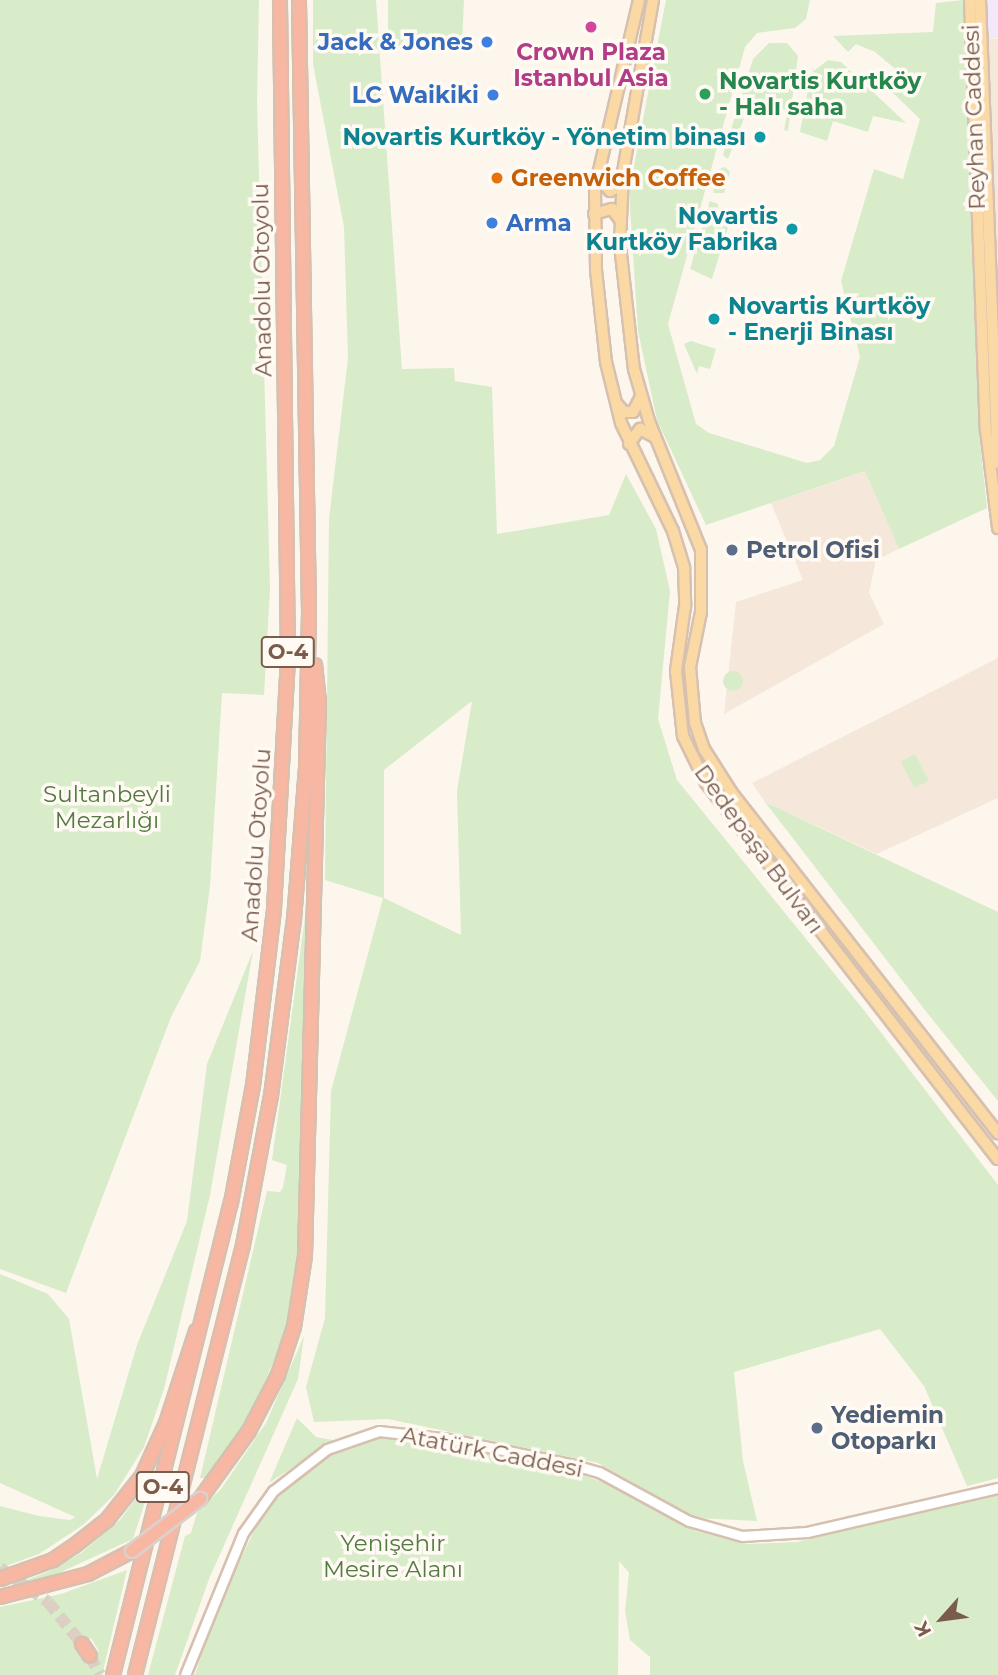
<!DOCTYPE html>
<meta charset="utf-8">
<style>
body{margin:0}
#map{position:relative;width:998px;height:1675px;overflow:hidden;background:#fdf6ec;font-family:Montserrat,sans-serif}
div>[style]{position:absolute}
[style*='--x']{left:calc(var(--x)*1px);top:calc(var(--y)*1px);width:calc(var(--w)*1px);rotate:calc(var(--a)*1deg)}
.residential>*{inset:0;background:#f5e8da}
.education>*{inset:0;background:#f3e8fa;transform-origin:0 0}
.green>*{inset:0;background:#d8ecc9;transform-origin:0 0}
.round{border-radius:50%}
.highway-tunnel>*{height:12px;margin-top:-6px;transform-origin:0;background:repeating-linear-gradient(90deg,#dcd0c4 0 12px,transparent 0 18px)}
.roads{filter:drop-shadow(2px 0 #d6c0b0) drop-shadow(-2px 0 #d6c0b0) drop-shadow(0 2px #d6c0b0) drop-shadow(0 -2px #d6c0b0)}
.secondary>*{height:9px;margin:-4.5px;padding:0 4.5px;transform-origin:4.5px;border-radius:4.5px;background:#fff}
.primary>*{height:10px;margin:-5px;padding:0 5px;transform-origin:5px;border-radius:5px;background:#fbd9a5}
.highway>*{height:12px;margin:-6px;padding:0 6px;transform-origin:6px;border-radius:6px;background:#f7b7a3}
.bridges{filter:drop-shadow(2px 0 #dad1cd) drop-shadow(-2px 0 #dad1cd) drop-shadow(0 2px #dad1cd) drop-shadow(0 -2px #dad1cd)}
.highway-bridge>*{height:12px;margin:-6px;padding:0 6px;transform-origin:6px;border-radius:6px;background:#f7b7a3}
.dots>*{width:19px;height:19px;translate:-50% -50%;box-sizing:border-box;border:4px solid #fffaf3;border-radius:50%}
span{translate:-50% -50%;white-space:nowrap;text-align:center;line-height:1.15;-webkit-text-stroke:7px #fffaf3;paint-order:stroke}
.shield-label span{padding:2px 5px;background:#fffaf3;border:2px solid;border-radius:5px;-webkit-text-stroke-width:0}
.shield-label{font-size:21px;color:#7a5c4d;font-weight:700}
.shop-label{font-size:23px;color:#366cbe;font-weight:700}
.right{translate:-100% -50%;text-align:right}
.left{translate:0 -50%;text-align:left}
.hotel-label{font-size:23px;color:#b23c85;font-weight:700}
.leisure-label{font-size:23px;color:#27864d;font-weight:700}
.street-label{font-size:23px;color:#7a5c4d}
.culture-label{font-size:23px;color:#0d838f;font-weight:700}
.food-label{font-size:23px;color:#c56008;font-weight:700}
.service-label{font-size:23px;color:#4e5e75;font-weight:700}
.park-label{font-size:23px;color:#537a41}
.north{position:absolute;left:907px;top:1584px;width:70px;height:70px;-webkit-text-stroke:5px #fffaf3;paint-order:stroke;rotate:242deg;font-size:19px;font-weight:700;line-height:28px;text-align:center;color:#7a5c4d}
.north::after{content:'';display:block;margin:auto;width:24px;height:32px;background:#7a5c4d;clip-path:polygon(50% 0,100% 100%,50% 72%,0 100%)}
</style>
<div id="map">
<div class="residential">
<div style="clip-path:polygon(988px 38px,998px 39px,998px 297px,995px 218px)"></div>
<div style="clip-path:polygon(866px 471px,899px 549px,876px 560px,869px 593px,884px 624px,724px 714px,736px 602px,803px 580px,771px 503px)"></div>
<div style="clip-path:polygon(998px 658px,998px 798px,877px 854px,765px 802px,752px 783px)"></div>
</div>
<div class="education">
<div style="left:987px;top:0;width:11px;height:38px"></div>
</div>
<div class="green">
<div style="clip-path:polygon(0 0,259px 0,257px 101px,270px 589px,264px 695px,222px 693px,210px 886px,200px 961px,171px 1017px,66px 1293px,0 1269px)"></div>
<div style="clip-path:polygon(evenodd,313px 0,376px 0,402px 369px,454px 368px,455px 381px,492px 387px,497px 534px,609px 515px,626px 474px,656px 529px,670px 591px,658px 719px,677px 780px,863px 1009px,998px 1185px,998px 1478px,967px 1486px,924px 1386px,880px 1329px,734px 1372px,743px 1461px,757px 1521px,695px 1518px,598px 1463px,388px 1419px,314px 1422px,306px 1387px,325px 1318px,331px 1091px,383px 898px,325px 880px,329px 519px,348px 358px,344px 227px,313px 64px,313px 0,472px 701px,457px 791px,461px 935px,384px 898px,384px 770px,472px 701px)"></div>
<div style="clip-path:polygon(388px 0,464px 0,462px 45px,444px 42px,388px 50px)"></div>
<div style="clip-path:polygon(666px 0,810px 0,806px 19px,795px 28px,757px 33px,745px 47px,668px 324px,696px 424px,709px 433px,807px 463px,820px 460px,834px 446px,860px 357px,841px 281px,874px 169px,903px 179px,920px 119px,892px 92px,905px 77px,875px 52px,856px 44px,848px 52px,833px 36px,933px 32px,936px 3px,963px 0,979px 433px,987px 508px,899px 549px,865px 471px,706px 525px,657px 420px,638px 331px,629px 192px)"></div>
<div style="clip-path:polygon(769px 43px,787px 43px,798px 56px,788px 131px,784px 130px,788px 110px,750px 103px,728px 159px,723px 155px,753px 59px)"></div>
<div style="clip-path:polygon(828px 60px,841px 62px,906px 123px,873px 116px,868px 132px,833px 121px,827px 141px,800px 132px,811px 73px)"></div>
<div style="clip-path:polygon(725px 167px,730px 172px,724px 193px,713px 193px,719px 169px)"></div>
<div style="clip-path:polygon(710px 201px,718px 204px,719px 217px,730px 221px,712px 279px,690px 269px)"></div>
<div style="clip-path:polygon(691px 341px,716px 349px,710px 369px,699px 366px,697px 374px,684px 344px)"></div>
<div class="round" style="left:723px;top:671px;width:20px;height:20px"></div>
<div style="left:915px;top:754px;width:30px;height:16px;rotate:63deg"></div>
<div style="clip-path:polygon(765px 802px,998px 912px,998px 1101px,928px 1014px)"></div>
<div style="clip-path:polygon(307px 902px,300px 1228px,294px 1286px,285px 1333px,267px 1377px,231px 1449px,202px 1486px,205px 1478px,200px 1478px,267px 1191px,280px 1192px,283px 1187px,287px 1165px,272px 1160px)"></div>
<div style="clip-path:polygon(253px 951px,210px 1195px,164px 1389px,144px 1447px,114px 1495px,83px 1525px,39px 1554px,0 1568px,0 1506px,39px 1516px,70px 1520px,75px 1517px,0 1483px,0 1274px,48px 1294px,69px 1319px,97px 1479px,137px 1345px,187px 1221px,207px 1064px)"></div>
<div style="clip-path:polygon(304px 1336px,298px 1379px,209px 1579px,175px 1675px,148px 1675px,185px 1536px,191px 1533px,197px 1513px,221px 1489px,266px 1423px)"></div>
<div style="clip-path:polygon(297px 1418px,316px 1437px,333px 1440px,269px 1483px)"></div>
<div style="clip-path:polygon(389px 1436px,482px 1449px,575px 1472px,618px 1488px,696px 1531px,748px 1544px,797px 1542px,998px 1493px,998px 1675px,650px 1675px,650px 1657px,630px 1640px,625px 1611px,629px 1573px,619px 1561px,618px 1675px,195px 1675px,214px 1615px,253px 1533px,274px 1501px,316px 1462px,367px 1440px)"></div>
<div style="clip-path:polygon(154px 1474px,133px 1539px,50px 1577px,3px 1589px,50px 1571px,81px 1553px,120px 1520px)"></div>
<div style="clip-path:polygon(evenodd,127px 1570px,102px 1675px,0 1675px,0 1607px,61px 1594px,127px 1570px,91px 1638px,99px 1651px,82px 1660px,75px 1649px,91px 1638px)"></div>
</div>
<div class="highway-tunnel">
<div style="--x:0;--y:1568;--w:59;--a:35.3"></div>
<div style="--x:48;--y:1602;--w:54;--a:51"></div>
<div style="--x:90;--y:1656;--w:21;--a:62"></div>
</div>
<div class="roads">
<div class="secondary">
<div style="--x:185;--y:1675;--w:153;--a:-67.8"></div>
<div style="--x:243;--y:1533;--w:52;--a:-54.5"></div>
<div style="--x:273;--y:1491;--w:68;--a:-37.9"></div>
<div style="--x:327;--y:1449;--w:55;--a:-19.1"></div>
<div style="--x:379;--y:1431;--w:71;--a:6.4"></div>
<div style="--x:450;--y:1439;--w:127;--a:11.8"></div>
<div style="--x:574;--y:1465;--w:26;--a:16"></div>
<div style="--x:599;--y:1472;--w:102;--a:28.6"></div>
<div style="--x:689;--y:1521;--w:55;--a:15.8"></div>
<div style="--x:742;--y:1536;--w:65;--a:-3.5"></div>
<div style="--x:807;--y:1532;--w:196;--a:-13"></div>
</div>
<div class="primary">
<div style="--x:639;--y:0;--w:193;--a:103.2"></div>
<div style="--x:595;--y:188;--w:82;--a:89.3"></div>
<div style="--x:596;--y:270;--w:93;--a:83.8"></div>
<div style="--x:606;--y:362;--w:63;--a:76.2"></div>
<div style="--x:621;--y:423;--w:120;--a:64.3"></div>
<div style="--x:673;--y:531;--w:39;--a:73"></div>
<div style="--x:684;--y:568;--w:38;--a:88"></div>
<div style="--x:685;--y:606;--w:66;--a:97.9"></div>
<div style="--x:676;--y:671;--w:65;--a:83.9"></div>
<div style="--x:683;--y:736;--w:52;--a:63.9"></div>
<div style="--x:706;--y:783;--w:476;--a:52.2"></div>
<div style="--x:653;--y:0;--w:175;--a:99.9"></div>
<div style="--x:623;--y:172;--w:73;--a:92.4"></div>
<div style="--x:620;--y:245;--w:125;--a:83.6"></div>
<div style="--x:634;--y:369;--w:54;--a:73.9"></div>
<div style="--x:649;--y:421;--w:139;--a:68"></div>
<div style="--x:701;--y:550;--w:62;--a:90"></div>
<div style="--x:701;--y:612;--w:56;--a:101.3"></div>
<div style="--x:690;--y:667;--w:56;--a:84.9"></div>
<div style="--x:695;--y:723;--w:28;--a:71"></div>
<div style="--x:704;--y:749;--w:52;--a:57.5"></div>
<div style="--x:732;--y:793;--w:432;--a:52"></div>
<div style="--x:970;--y:0;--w:430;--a:87.9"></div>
<div style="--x:986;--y:430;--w:99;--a:83"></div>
<div style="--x:980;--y:0;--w:463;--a:87.8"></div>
<div style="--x:598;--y:178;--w:18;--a:47"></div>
<div style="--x:610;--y:191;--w:13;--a:-27"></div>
<div style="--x:594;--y:214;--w:19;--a:-16"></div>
<div style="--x:612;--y:209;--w:15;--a:53"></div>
<div style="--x:617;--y:404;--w:11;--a:49"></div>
<div style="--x:624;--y:412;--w:9;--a:0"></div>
<div style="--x:633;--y:412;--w:18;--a:-63"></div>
<div style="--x:629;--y:444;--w:19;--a:-54"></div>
<div style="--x:640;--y:429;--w:17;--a:28"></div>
</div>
<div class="highway">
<div style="--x:200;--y:1499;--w:84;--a:-54.2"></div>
<div style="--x:249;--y:1431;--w:63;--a:-62.6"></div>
<div style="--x:278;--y:1375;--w:51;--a:-71.6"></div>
<div style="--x:294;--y:1327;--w:72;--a:-81.2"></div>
<div style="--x:305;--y:1256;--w:554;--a:-88.55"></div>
<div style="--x:319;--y:702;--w:37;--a:-96"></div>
<div style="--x:0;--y:1579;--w:56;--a:-19.7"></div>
<div style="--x:53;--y:1560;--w:25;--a:-34"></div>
<div style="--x:74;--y:1546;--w:42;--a:-38.2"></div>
<div style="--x:107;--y:1520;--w:56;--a:-51.5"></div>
<div style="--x:142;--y:1476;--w:58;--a:-65.6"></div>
<div style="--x:166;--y:1423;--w:97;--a:-71.9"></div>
<div style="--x:0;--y:1597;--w:91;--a:-14.6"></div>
<div style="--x:88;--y:1574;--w:50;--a:-27.6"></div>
<div style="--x:82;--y:1644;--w:14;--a:56"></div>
<div style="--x:113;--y:1675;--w:487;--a:-76"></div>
<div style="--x:231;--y:1203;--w:119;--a:-79.4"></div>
<div style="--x:253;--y:1086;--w:178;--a:-83.2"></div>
<div style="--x:274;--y:909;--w:250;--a:-86.8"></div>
<div style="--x:288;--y:659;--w:659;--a:-90.7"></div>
<div style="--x:135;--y:1675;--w:443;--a:-75.9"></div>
<div style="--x:243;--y:1245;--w:152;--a:-79.4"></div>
<div style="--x:271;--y:1096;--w:177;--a:-82.6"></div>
<div style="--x:294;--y:920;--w:152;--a:-85.5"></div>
<div style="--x:306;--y:768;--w:156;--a:-88.9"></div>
<div style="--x:309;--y:612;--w:612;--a:-90.94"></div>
</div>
</div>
<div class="bridges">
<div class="highway-bridge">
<div style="--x:132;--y:1551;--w:86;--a:-37.4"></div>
</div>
</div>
<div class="dots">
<div style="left:591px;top:27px;background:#d1479c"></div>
<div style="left:487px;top:42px;background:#3f7fe0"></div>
<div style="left:705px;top:94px;background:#2e9e5b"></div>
<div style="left:493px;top:95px;background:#3f7fe0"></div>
<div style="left:760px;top:137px;background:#0f9aa8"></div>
<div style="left:497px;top:178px;background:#e8710a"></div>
<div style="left:492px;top:223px;background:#3f7fe0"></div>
<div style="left:792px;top:229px;background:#0f9aa8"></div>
<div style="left:714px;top:319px;background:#0f9aa8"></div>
<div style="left:732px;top:550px;background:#5c6f8a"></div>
<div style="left:817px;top:1428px;background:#5c6f8a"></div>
</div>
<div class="shield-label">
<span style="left:288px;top:652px">O-4</span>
<span style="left:163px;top:1487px">O-4</span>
</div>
<div class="shop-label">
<span class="right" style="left:473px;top:42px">Jack &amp; Jones</span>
<span class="right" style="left:479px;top:95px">LC Waikiki</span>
<span class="left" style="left:506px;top:223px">Arma</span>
</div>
<div class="hotel-label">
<span style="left:591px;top:65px">Crown Plaza<br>Istanbul Asia</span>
</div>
<div class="leisure-label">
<span class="left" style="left:719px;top:94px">Novartis Kurtköy<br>- Halı saha</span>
</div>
<div class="street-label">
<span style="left:974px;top:117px;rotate:-92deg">Reyhan Caddesi</span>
<span style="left:262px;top:280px;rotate:-91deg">Anadolu Otoyolu</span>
<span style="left:256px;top:845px;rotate:-86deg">Anadolu Otoyolu</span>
<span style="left:759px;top:849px;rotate:54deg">Dedepaşa Bulvarı</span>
<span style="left:492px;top:1452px;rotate:11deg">Atatürk Caddesi</span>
</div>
<div class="culture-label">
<span class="right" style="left:746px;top:137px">Novartis Kurtköy - Yönetim binası</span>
<span class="right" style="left:778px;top:229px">Novartis<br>Kurtköy Fabrika</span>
<span class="left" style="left:728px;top:319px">Novartis Kurtköy<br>- Enerji Binası</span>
</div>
<div class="food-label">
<span class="left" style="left:511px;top:178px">Greenwich Coffee</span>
</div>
<div class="service-label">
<span class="left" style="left:746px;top:550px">Petrol Ofisi</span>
<span class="left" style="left:831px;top:1428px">Yediemin<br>Otoparkı</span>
</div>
<div class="park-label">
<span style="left:107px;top:807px">Sultanbeyli<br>Mezarlığı</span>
<span style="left:393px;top:1556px">Yenişehir<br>Mesire Alanı</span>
</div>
<div class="north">K</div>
</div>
